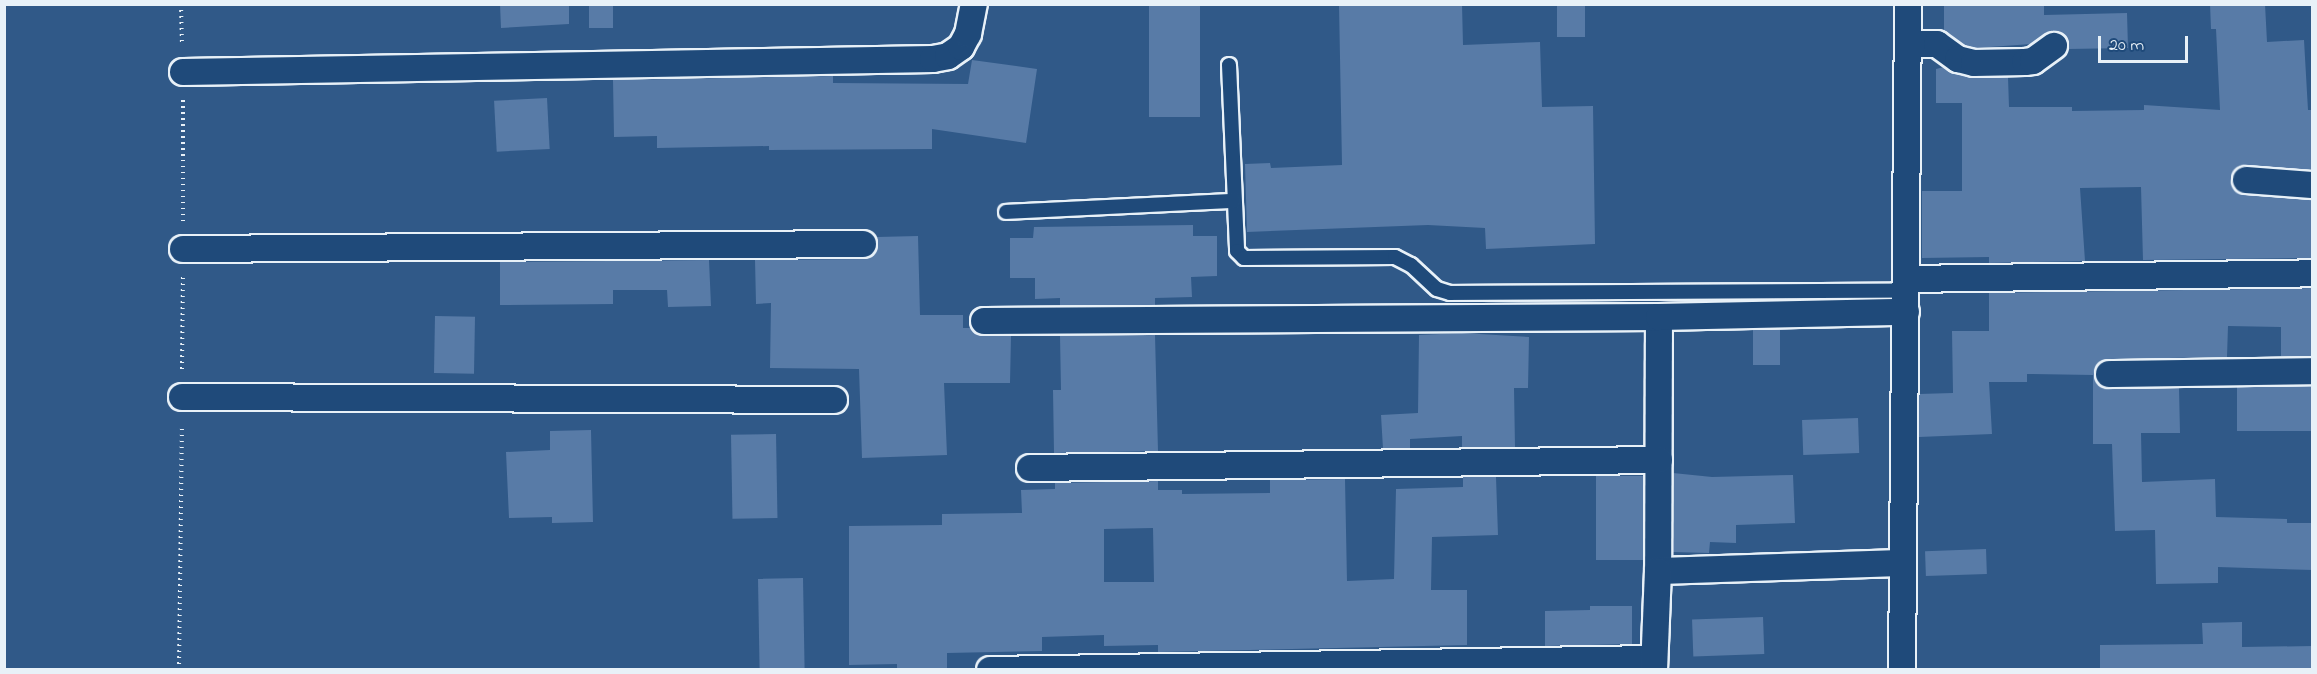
<!DOCTYPE html>
<style>
body{margin:0}
#map{position:relative;width:2317px;height:674px;overflow:hidden;background:#305988;font-family:"Indie Flower",sans-serif}
div>[style]{position:absolute}
[style*='--x']{left:calc(var(--x)*1px);top:calc(var(--y)*1px);width:calc(var(--w)*1px);rotate:calc(var(--a)*1deg)}
.building>*{inset:0;background:#587ba7;transform-origin:0 0}
.path>*{height:4px;margin-top:-2px;transform-origin:0;background:repeating-linear-gradient(90deg,#e8f1f8 0 1.5px,transparent 0 6px)}
.roads{filter:drop-shadow(2px 0 #e8f1f8) drop-shadow(-2px 0 #e8f1f8) drop-shadow(0 2px #e8f1f8) drop-shadow(0 -2px #e8f1f8)}
.lane>*{height:14px;margin:-7px;padding:0 7px;transform-origin:7px;border-radius:7px;background:#1f4a7a}
.street>*{height:26px;margin:-13px;padding:0 13px;transform-origin:13px;border-radius:13px;background:#1f4a7a}
span{translate:-50% -50%;white-space:nowrap;text-align:center;line-height:1.15;-webkit-text-stroke:5px #1f4a7a;paint-order:stroke}
.frame{position:absolute;inset:0;border:6px solid #e8f1f8;pointer-events:none}
.scale{position:absolute;left:2098px;top:36px;width:90px;height:27px;box-sizing:border-box;border:3px solid #e8f1f8;border-top:0;padding-left:8px;font-size:18px;line-height:21px;white-space:nowrap;color:#e8f1f8;-webkit-text-stroke:4px #1f4a7a;paint-order:stroke}
</style>
<div id="map">
<div class="building">
<div style="clip-path:polygon(500px 4px,569px 4px,569px 24px,501px 28px)"></div>
<div style="left:589px;top:4px;width:24px;height:24px"></div>
<div style="left:1149px;top:4px;width:51px;height:113px"></div>
<div style="clip-path:polygon(1339px 4px,1462px 4px,1463px 45px,1540px 42px,1542px 107px,1593px 106px,1595px 244px,1486px 249px,1485px 228px,1428px 225px,1247px 232px,1245px 164px,1270px 163px,1271px 168px,1342px 165px)"></div>
<div style="left:1557px;top:4px;width:28px;height:33px"></div>
<div style="clip-path:polygon(1944px 4px,2044px 4px,2044px 15px,2127px 13px,2128px 48px,2068px 49px,2066px 37px,2053px 31px,2031px 44px,1976px 48px,1964px 45px,1944px 31px)"></div>
<div style="clip-path:polygon(2210px 4px,2265px 4px,2267px 42px,2304px 40px,2308px 110px,2313px 110px,2313px 170px,2247px 165px,2234px 171px,2231px 179px,2237px 192px,2244px 195px,2313px 200px,2313px 258px,2143px 260px,2141px 187px,2080px 188px,2085px 261px,1989px 263px,1989px 257px,1922px 258px,1922px 191px,1962px 191px,1962px 103px,1936px 103px,1936px 69px,1944px 67px,1971px 78px,2008px 77px,2009px 107px,2072px 107px,2072px 111px,2144px 110px,2144px 105px,2220px 110px,2216px 29px,2211px 29px)"></div>
<div style="clip-path:polygon(972px 60px,1037px 69px,1026px 143px,932px 129px,932px 149px,769px 150px,769px 146px,657px 148px,657px 136px,614px 137px,613px 80px,833px 76px,833px 83px,968px 84px)"></div>
<div style="left:547px;top:98px;width:51px;height:53px;rotate:87deg"></div>
<div style="clip-path:polygon(1193px 225px,1193px 236px,1217px 236px,1217px 276px,1191px 277px,1192px 297px,1155px 298px,1155px 305px,1060px 306px,1060px 298px,1035px 299px,1035px 278px,1010px 278px,1010px 238px,1033px 238px,1034px 227px)"></div>
<div style="clip-path:polygon(918px 236px,920px 315px,963px 315px,963px 328px,971px 328px,977px 334px,1011px 336px,1010px 383px,944px 383px,947px 455px,862px 458px,859px 369px,770px 368px,771px 303px,756px 304px,755px 260px,863px 259px,876px 252px,877px 237px)"></div>
<div style="clip-path:polygon(709px 260px,711px 306px,668px 307px,667px 290px,613px 290px,613px 304px,500px 305px,500px 262px)"></div>
<div style="clip-path:polygon(2313px 288px,2313px 356px,2281px 356px,2281px 327px,2228px 326px,2227px 357px,2109px 359px,2101px 361px,2094px 374px,2096px 382px,2109px 389px,2179px 388px,2180px 433px,2141px 433px,2142px 482px,2215px 479px,2216px 517px,2287px 519px,2287px 523px,2313px 523px,2313px 570px,2218px 567px,2218px 583px,2156px 584px,2155px 530px,2115px 531px,2112px 444px,2093px 444px,2093px 375px,2027px 374px,2027px 382px,1989px 382px,1992px 434px,1919px 437px,1919px 394px,1953px 393px,1952px 331px,1989px 331px,1989px 293px)"></div>
<div style="left:435px;top:316px;width:40px;height:57px;rotate:1deg"></div>
<div style="left:1753px;top:330px;width:27px;height:35px"></div>
<div style="clip-path:polygon(1462px 333px,1529px 337px,1528px 388px,1514px 388px,1515px 447px,1462px 447px,1462px 436px,1410px 439px,1410px 448px,1383px 449px,1381px 415px,1418px 413px,1419px 335px)"></div>
<div style="clip-path:polygon(1155px 335px,1158px 451px,1054px 453px,1053px 390px,1061px 390px,1060px 336px)"></div>
<div style="left:2313px;top:386px;width:45px;height:76px;rotate:90deg"></div>
<div style="left:1858px;top:418px;width:35px;height:56px;rotate:88deg"></div>
<div style="clip-path:polygon(591px 430px,593px 522px,552px 523px,552px 517px,509px 518px,506px 452px,550px 450px,550px 431px)"></div>
<div style="left:776px;top:434px;width:84px;height:45px;rotate:89deg"></div>
<div style="clip-path:polygon(1673px 473px,1712px 477px,1793px 475px,1795px 523px,1736px 525px,1736px 543px,1710px 542px,1709px 553px,1673px 552px)"></div>
<div style="left:1596px;top:476px;width:47px;height:84px"></div>
<div style="clip-path:polygon(evenodd,1463px 477px,1496px 477px,1498px 535px,1432px 537px,1431px 590px,1467px 590px,1467px 645px,1158px 652px,1158px 645px,1104px 646px,1104px 635px,1042px 637px,1042px 651px,947px 653px,947px 669px,897px 669px,897px 664px,849px 665px,849px 526px,942px 525px,942px 514px,1022px 513px,1021px 490px,1055px 489px,1055px 483px,1158px 481px,1158px 490px,1182px 490px,1182px 494px,1270px 493px,1270px 480px,1345px 479px,1347px 581px,1394px 579px,1396px 489px,1463px 487px,1463px 477px,1153px 528px,1154px 582px,1104px 582px,1104px 529px,1153px 528px)"></div>
<div style="left:1986px;top:549px;width:25px;height:61px;rotate:88deg"></div>
<div style="left:803px;top:578px;width:91px;height:45px;rotate:89deg"></div>
<div style="clip-path:polygon(1590px 606px,1632px 606px,1632px 644px,1545px 646px,1545px 611px,1590px 610px)"></div>
<div style="left:1763px;top:617px;width:37px;height:71px;rotate:88deg"></div>
<div style="clip-path:polygon(2242px 622px,2242px 647px,2313px 646px,2313px 669px,2100px 669px,2100px 645px,2203px 644px,2202px 623px)"></div>
</div>
<div class="path">
<div style="--x:181;--y:4;--w:41;--a:88.6"></div>
<div style="--x:183;--y:100;--w:122;--a:90"></div>
<div style="--x:182;--y:369;--w:92;--a:-89.4"></div>
<div style="--x:179;--y:670;--w:246;--a:-89.3"></div>
</div>
<div class="roads">
<div class="lane">
<div style="--x:1229;--y:65;--w:186;--a:87.5"></div>
<div style="--x:1237;--y:251;--w:10;--a:45"></div>
<div style="--x:1244;--y:258;--w:151;--a:-0.4"></div>
<div style="--x:1395;--y:257;--w:18;--a:27"></div>
<div style="--x:1411;--y:265;--w:35;--a:43"></div>
<div style="--x:1437;--y:289;--w:14;--a:17"></div>
<div style="--x:1450;--y:293;--w:456;--a:-0.3"></div>
<div style="--x:1006;--y:212;--w:228;--a:-2.8"></div>
</div>
<div class="street">
<div style="--x:1908;--y:44;--w:29;--a:0"></div>
<div style="--x:1937;--y:44;--w:26;--a:36"></div>
<div style="--x:1958;--y:59;--w:16;--a:14"></div>
<div style="--x:1974;--y:63;--w:51;--a:-1.1"></div>
<div style="--x:2025;--y:62;--w:8;--a:-7"></div>
<div style="--x:2033;--y:61;--w:26;--a:-36"></div>
<div style="--x:183;--y:72;--w:750;--a:-0.99"></div>
<div style="--x:933;--y:59;--w:15;--a:-11"></div>
<div style="--x:948;--y:56;--w:16;--a:-35"></div>
<div style="--x:961;--y:47;--w:15;--a:-62"></div>
<div style="--x:968;--y:34;--w:31;--a:-79"></div>
<div style="--x:2246;--y:180;--w:66;--a:4.3"></div>
<div style="--x:183;--y:249;--w:680;--a:-0.42"></div>
<div style="--x:1906;--y:279;--w:406;--a:-0.8"></div>
<div style="--x:1659;--y:317;--w:254;--a:90.2"></div>
<div style="--x:1658;--y:571;--w:244;--a:-1.9"></div>
<div style="--x:984;--y:321;--w:675;--a:-0.34"></div>
<div style="--x:1659;--y:317;--w:247;--a:-1.2"></div>
<div style="--x:2109;--y:374;--w:203;--a:-0.8"></div>
<div style="--x:182;--y:397;--w:652;--a:0.26"></div>
<div style="--x:1030;--y:468;--w:629;--a:-0.73"></div>
<div style="--x:990;--y:670;--w:664;--a:-0.95"></div>
<div style="--x:1654;--y:670;--w:99;--a:-87.7"></div>
<div style="--x:1902;--y:670;--w:666;--a:-89.48"></div>
</div>
</div>
<div class="frame"></div>
<div class="scale">20 m</div>
</div>
